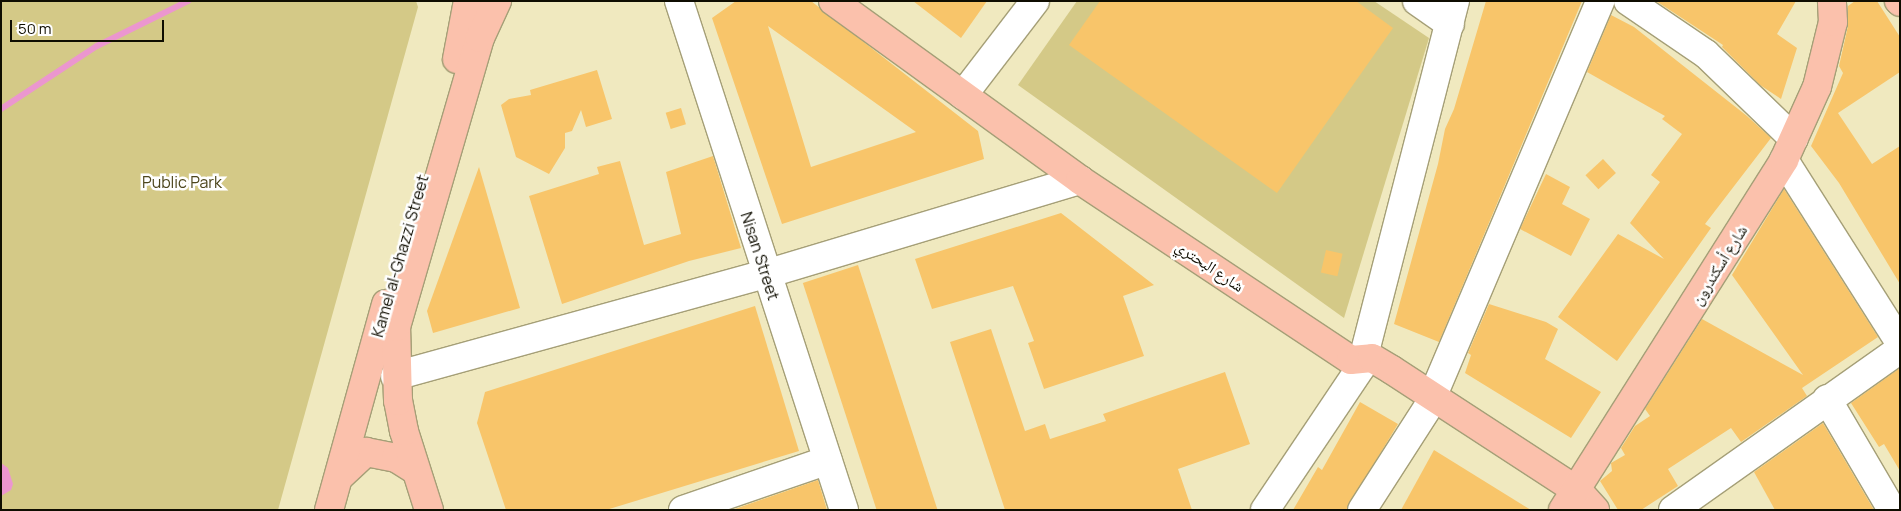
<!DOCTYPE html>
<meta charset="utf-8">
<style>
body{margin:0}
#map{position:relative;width:1901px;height:511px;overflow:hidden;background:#f0e9bf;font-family:Manrope,"Noto Naskh Arabic",sans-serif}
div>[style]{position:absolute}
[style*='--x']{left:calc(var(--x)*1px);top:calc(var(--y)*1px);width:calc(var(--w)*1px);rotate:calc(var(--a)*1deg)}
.green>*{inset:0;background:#d4c987}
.water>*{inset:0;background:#eb96cf}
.stream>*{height:6px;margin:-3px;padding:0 3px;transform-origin:3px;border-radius:3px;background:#eb96cf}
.building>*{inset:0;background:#f8c56a;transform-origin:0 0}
.roads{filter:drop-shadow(1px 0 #a59f77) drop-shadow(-1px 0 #a59f77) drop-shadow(0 1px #a59f77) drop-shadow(0 -1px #a59f77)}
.minor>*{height:28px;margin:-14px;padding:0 14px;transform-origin:14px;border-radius:14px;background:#fff}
.major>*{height:28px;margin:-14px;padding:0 14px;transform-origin:14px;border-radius:14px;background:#fbc1ac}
span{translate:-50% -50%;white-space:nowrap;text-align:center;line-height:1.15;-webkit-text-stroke:5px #fff;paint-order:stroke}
.park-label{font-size:16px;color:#4d461c}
.street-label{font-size:16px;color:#0f0d01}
.frame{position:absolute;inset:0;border:2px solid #0f0d01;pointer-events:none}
.scale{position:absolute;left:10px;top:20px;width:154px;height:22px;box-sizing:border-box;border:2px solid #0f0d01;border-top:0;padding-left:6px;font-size:15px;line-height:18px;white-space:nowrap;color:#0f0d01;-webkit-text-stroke:4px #fff;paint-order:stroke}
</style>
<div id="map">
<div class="green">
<div style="clip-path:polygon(1px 1px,416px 1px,418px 7px,278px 510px,1px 510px)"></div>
<div style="clip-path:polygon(1077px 1px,1374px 1px,1429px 38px,1344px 318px,1018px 85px)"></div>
</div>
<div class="water">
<div style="clip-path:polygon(1px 463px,8px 468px,13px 484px,11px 490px,1px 496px)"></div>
</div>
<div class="stream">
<div style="--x:1;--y:109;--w:115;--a:-33.3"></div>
<div style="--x:97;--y:46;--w:102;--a:-26.3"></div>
</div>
<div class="building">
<div style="clip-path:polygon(evenodd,736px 1px,811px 1px,978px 131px,984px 159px,782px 224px,712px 18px,736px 1px,768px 26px,916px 132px,811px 167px,768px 26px)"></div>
<div style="clip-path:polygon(913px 1px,987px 1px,961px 38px)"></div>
<div style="clip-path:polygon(1100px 1px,1356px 1px,1393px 28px,1277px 193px,1069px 45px)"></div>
<div style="clip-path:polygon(1486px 1px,1582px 1px,1439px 342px,1394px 324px,1438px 164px,1445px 129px,1454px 109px)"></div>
<div style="clip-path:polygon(1656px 1px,1796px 1px,1777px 34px,1797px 48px,1781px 99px,1760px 85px,1722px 47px,1723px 45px)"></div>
<div style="clip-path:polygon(1855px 1px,1877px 1px,1900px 37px,1900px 72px,1838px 113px,1872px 164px,1900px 146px,1900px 284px,1839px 183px,1811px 146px,1843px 73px,1839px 66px,1848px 26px,1848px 6px)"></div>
<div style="clip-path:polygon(1611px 15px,1634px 27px,1747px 116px,1771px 138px,1705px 224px,1711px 228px,1617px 361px,1558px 317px,1618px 234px,1664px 259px,1630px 223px,1660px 182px,1651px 175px,1682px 134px,1662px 119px,1665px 116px,1587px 72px)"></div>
<div style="clip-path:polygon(597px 70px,612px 119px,586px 127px,581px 110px,572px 131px,565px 133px,565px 148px,549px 174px,516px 157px,501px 105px,509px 99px,531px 95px,530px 90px)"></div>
<div style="left:681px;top:108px;width:17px;height:16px;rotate:73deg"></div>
<div style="clip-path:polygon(713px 156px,741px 248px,689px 261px,562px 304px,529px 196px,599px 174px,597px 167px,620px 161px,644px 245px,681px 234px,666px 172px)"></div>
<div style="left:1603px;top:159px;width:19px;height:24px;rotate:47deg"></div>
<div style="clip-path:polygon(479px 167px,520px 308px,433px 333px,427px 311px)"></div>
<div style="clip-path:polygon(1546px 174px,1570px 187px,1562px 204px,1590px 219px,1571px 256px,1520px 229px)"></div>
<div style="clip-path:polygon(1784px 189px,1878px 337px,1802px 388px,1807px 396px,1741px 442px,1731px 428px,1668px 469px,1678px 486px,1641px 510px,1618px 510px,1600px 481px,1612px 471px,1611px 463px,1625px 455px,1621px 448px,1635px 426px,1650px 416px,1645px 409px,1702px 319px,1803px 375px,1732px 275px)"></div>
<div style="clip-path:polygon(1061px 213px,1154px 285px,1123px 296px,1144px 356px,1044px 389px,1028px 343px,1034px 341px,1013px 286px,932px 309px,915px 259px)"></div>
<div style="left:1326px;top:250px;width:17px;height:23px;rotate:13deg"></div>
<div style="left:858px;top:265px;width:257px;height:58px;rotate:72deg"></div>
<div style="clip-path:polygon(1489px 304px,1546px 322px,1558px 329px,1545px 359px,1601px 392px,1571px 438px,1465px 373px,1471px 355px,1468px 353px)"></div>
<div style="clip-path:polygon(755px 306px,799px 451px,606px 510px,506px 510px,477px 423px,485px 392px)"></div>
<div style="clip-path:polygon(991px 329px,1025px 431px,1045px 424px,1050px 439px,1106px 421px,1103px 414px,1225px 372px,1250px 444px,1178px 469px,1192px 510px,1005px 510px,950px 342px)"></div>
<div style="clip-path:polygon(1900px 368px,1900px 471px,1884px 444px,1879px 447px,1851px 403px)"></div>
<div style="clip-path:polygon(1360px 402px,1398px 424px,1346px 510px,1293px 510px,1318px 467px,1322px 470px)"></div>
<div style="clip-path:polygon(1823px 423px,1874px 510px,1775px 510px,1754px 472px)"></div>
<div style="clip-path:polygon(1434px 450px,1531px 510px,1401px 510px)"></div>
<div style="clip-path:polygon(818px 480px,827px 510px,732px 510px)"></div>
</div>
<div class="roads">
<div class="minor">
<div style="--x:679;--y:1;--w:535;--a:72.04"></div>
<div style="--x:1417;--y:1;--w:40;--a:34.9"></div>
<div style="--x:1628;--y:1;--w:94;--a:34.2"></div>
<div style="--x:1706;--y:54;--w:122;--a:44"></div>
<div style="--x:963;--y:95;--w:118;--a:-52.5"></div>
<div style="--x:1784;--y:160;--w:217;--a:57.6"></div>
<div style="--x:395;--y:376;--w:385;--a:-15.4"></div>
<div style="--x:766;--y:274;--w:328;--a:-16.7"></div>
<div style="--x:1827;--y:399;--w:129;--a:59.6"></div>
<div style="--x:683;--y:510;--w:153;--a:-19"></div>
<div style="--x:1265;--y:510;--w:172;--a:-56.1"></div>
<div style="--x:1361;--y:367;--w:378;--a:-75.6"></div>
<div style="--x:1362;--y:510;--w:122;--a:-57.3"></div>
<div style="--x:1428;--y:407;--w:441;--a:-67"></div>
<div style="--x:1673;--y:510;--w:278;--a:-35.3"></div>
</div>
<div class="major">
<div style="--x:833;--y:1;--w:305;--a:35.9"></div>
<div style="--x:1080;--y:180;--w:325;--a:33.6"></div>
<div style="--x:1351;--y:360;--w:21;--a:-5"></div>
<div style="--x:1372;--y:358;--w:23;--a:31"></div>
<div style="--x:1392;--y:370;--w:223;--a:33.1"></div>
<div style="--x:1579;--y:492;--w:24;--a:48"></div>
<div style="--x:1899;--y:1;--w:1;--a:45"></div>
<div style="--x:457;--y:59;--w:59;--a:-79.3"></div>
<div style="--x:339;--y:477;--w:37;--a:-43"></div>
<div style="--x:366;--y:452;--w:31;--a:11"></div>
<div style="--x:396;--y:458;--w:22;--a:32"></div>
<div style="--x:329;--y:510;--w:214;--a:-74.5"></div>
<div style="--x:429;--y:510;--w:83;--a:-107.6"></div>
<div style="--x:404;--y:431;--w:31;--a:-101"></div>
<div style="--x:398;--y:401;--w:74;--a:-91.5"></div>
<div style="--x:396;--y:327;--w:301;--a:-73.8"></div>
<div style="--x:480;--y:38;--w:41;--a:-65.3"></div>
<div style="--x:1563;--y:510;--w:414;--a:-57.7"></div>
<div style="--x:1784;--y:160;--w:80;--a:-65.7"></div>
<div style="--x:1817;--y:87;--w:67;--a:-76.2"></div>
<div style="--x:1833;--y:22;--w:21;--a:-93"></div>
</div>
</div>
<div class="park-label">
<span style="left:182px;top:182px">Public Park</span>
</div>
<div class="street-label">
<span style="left:400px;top:256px;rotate:-74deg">Kamel al-Ghazzi Street</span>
<span style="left:760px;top:256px;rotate:72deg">Nisan Street</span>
<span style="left:1719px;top:265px;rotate:-58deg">شارع أسكندرون</span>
<span style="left:1210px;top:266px;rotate:34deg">شارع البحتري</span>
</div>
<div class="frame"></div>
<div class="scale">50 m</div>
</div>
